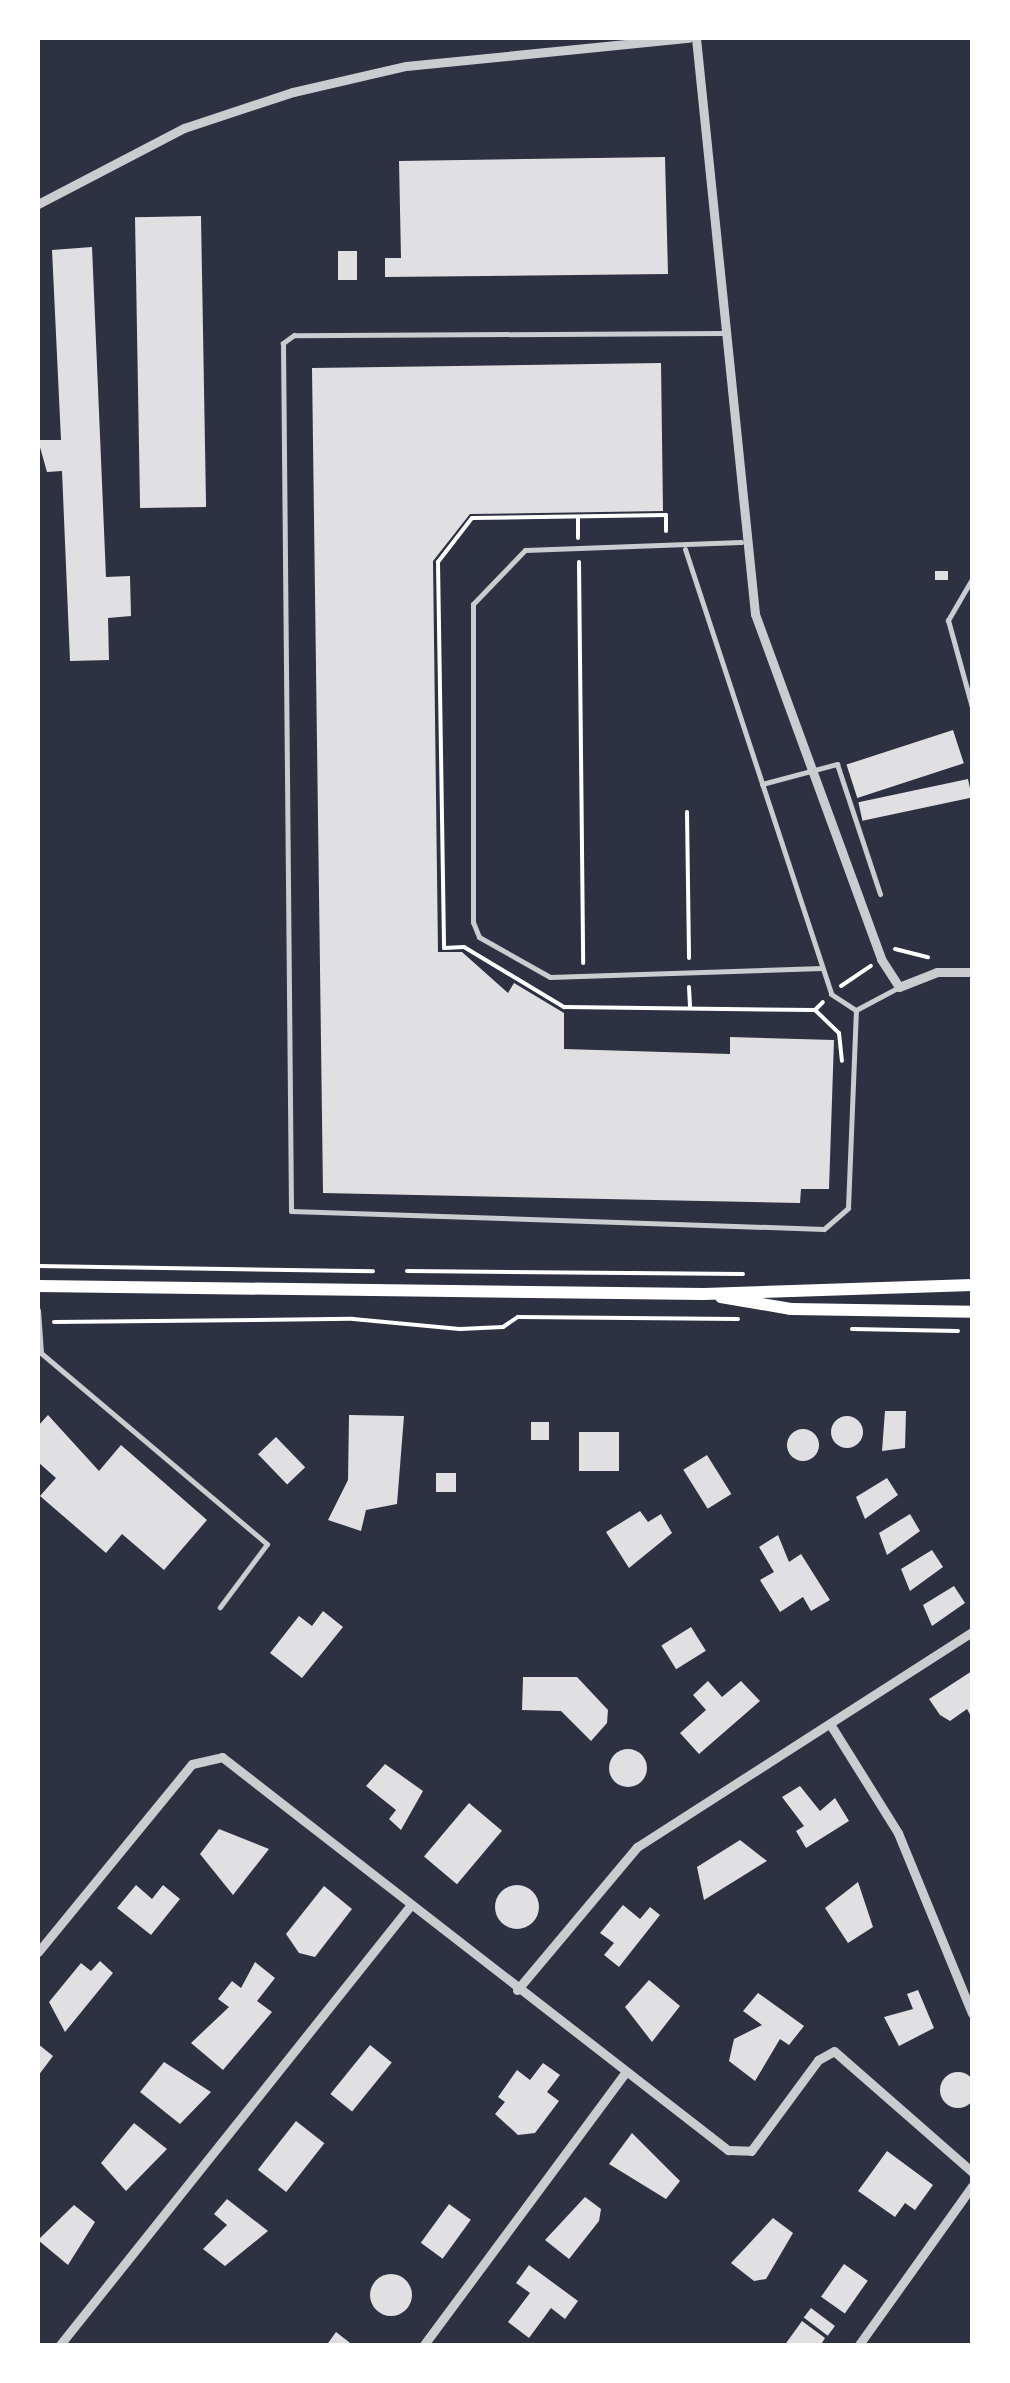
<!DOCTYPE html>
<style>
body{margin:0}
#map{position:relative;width:1010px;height:2383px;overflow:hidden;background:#2d3142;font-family:Montserrat,sans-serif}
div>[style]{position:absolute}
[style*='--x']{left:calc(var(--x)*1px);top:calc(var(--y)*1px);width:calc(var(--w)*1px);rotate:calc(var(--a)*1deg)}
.building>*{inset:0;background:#e0e0e3;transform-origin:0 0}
.round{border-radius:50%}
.path>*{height:4px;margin:-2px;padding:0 2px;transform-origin:2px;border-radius:2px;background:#fff}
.service>*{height:5px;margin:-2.5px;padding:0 2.5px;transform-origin:2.5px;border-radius:2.5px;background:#caccd0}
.minor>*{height:9px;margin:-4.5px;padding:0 4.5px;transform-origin:4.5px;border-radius:4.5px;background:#caccd0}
.secondary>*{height:12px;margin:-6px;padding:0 6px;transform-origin:6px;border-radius:6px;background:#fff}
span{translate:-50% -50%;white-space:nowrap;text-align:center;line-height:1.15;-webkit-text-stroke:9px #fff;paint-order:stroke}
.frame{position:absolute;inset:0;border:40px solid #fff;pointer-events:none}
</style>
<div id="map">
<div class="building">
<div style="clip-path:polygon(665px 157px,668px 274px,385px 277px,385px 258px,401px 258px,399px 161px)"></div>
<div style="left:201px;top:216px;width:291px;height:66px;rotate:89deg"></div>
<div style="clip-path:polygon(92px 247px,106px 577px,130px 576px,131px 616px,108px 618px,109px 660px,70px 661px,62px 471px,47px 472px,38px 440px,61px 440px,52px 250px)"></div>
<div style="left:338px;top:251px;width:19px;height:29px"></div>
<div style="clip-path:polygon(661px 363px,663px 511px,470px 514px,433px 561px,438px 952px,462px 952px,508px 993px,514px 983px,564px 1013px,564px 1049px,730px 1054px,730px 1037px,834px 1040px,829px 1189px,801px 1189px,800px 1203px,323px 1193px,312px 368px)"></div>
<div style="left:935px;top:571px;width:13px;height:9px"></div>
<div style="left:953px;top:730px;width:35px;height:112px;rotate:72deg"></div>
<div style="left:968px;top:779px;width:19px;height:112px;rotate:78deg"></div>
<div style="clip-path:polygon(885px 1411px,906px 1411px,905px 1448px,882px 1451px)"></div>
<div style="clip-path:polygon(48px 1415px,99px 1471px,121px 1445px,207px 1520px,164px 1570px,122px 1534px,106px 1553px,40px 1496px,56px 1478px,38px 1462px,38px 1426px)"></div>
<div style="clip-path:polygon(349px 1415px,404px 1416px,397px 1504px,366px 1510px,361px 1531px,328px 1520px,348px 1480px)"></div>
<div class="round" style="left:831px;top:1416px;width:32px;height:32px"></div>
<div style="left:531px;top:1422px;width:18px;height:18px"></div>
<div class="round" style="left:787px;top:1429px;width:32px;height:32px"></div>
<div style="left:579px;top:1432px;width:40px;height:39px"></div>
<div style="left:276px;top:1437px;width:42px;height:25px;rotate:46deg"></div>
<div style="left:707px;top:1455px;width:46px;height:28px;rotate:58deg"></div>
<div style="left:436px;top:1473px;width:20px;height:19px"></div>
<div style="clip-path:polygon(887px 1478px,898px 1495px,865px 1519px,856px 1497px)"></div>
<div style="clip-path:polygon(640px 1511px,648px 1522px,661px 1514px,672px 1533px,629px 1568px,606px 1532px)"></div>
<div style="clip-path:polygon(910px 1514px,920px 1531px,887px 1555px,879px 1533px)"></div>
<div style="clip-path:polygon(778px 1535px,789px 1562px,801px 1554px,830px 1600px,811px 1611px,803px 1597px,780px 1612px,760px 1580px,774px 1572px,759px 1547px)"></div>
<div style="clip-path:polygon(932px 1550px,943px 1567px,910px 1591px,901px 1569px)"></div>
<div style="clip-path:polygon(954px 1586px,965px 1603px,932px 1626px,923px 1605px)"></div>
<div style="clip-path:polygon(323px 1611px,343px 1627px,302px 1678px,270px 1653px,299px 1616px,312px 1626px)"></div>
<div style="left:691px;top:1627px;width:28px;height:35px;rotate:58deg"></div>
<div style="clip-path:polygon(972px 1671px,972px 1718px,967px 1709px,950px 1721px,940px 1715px,929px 1699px)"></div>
<div style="clip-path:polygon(523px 1677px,577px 1677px,608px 1710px,607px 1723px,591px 1741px,561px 1711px,522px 1710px)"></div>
<div style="clip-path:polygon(708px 1681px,722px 1697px,741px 1681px,760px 1701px,699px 1754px,680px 1733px,706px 1710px,693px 1695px)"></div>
<div class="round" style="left:609px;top:1749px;width:38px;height:38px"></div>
<div style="clip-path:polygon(385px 1764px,423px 1791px,401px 1830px,389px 1819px,396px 1810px,366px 1786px)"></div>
<div style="clip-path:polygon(800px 1786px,820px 1811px,835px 1798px,849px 1821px,806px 1848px,796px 1831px,804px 1826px,782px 1797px)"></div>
<div style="left:469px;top:1803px;width:43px;height:70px;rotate:40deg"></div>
<div style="clip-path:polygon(219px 1829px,269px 1849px,233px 1895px,200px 1854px)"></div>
<div style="clip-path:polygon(740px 1840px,767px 1861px,704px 1900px,697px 1867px)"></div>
<div style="clip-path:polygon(858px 1882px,873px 1927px,848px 1943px,825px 1908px)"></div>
<div style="clip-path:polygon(136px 1885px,152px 1899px,163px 1885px,180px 1899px,151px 1935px,117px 1908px)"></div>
<div class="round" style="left:495px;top:1885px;width:44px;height:44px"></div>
<div style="clip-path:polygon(324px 1886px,352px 1909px,315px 1957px,299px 1953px,286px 1934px)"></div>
<div style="clip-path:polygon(623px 1905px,640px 1919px,650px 1907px,660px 1915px,619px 1967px,604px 1955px,614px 1943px,600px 1933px)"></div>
<div style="clip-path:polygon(100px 1961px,113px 1973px,65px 2032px,49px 2002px,81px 1963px,91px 1971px)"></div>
<div style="clip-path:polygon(255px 1962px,275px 1978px,257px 2001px,272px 2012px,223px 2070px,191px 2043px,229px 2007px,218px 1999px,232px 1981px,241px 1988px)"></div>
<div style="clip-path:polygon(649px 1980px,680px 2006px,652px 2042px,625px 2007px)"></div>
<div style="clip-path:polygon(918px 1990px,934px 2028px,899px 2046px,884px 2017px,913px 2009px,907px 1994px)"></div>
<div style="clip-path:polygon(758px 1993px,804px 2026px,789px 2045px,780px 2039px,755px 2081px,729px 2061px,734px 2039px,762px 2025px,743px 2011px)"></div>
<div style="clip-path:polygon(38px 2044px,53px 2056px,38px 2076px)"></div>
<div style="left:370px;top:2045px;width:28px;height:63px;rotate:39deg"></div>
<div style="clip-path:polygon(164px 2062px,211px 2092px,180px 2124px,140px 2092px)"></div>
<div style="clip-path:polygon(543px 2063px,560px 2075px,547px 2092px,559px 2101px,535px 2133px,518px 2135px,495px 2114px,505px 2102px,498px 2097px,517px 2070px,530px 2080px)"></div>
<div class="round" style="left:940px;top:2072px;width:36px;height:36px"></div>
<div style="left:296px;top:2121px;width:36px;height:62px;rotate:38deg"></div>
<div style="clip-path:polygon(134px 2123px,167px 2149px,126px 2191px,101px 2163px)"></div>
<div style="clip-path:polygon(632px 2133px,680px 2181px,666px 2199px,609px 2164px)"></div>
<div style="clip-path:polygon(887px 2151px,933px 2185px,915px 2210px,905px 2203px,895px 2217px,858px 2191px)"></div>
<div style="clip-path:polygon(585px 2197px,601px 2209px,599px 2221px,569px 2259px,545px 2240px)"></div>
<div style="clip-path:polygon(227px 2199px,268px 2231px,225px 2266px,203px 2249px,227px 2225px,214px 2214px)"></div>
<div style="left:449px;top:2204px;width:27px;height:48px;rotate:36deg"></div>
<div style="clip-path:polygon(74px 2205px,95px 2222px,68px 2265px,38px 2240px)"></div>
<div style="clip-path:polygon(773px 2218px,793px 2233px,766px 2279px,754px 2281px,731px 2263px)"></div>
<div style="left:844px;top:2264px;width:29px;height:40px;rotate:35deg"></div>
<div style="clip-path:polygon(529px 2265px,578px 2301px,565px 2319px,551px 2308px,529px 2338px,508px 2322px,530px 2293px,516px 2283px)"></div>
<div class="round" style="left:370px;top:2274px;width:42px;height:42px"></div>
<div style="left:811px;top:2308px;width:30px;height:12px;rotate:37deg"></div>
<div style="clip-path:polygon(802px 2321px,825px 2338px,820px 2346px,784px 2346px)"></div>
<div style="clip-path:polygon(336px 2332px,354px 2346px,326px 2346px)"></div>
</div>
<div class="path">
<div style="--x:578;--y:517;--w:21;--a:90"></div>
<div style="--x:666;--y:531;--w:16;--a:-90"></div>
<div style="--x:666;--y:515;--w:194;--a:179.1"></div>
<div style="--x:472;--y:518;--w:56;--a:127.7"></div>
<div style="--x:438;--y:562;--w:386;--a:89.1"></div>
<div style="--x:444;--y:948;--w:20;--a:-3"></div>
<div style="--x:464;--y:947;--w:117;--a:31"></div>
<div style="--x:564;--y:1007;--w:251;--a:0.7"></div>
<div style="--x:815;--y:1010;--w:11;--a:-45"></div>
<div style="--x:579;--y:562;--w:401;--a:89.4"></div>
<div style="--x:687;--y:812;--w:146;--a:89.2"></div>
<div style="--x:895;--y:949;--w:34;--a:14"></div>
<div style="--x:841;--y:986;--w:36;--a:-34"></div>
<div style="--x:689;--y:987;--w:21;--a:87"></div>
<div style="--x:815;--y:1010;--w:33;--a:44"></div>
<div style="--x:839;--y:1033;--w:28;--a:84"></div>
<div style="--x:38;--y:1266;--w:335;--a:0.9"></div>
<div style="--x:407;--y:1271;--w:336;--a:0.5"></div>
<div style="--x:54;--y:1322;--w:299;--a:-0.6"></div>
<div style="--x:353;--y:1319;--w:107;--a:5.3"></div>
<div style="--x:460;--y:1329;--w:43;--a:-2.7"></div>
<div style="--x:503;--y:1327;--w:18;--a:-34"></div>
<div style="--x:518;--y:1317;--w:220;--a:0.5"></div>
<div style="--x:852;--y:1329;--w:106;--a:1.1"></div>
</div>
<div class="service">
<div style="--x:723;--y:333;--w:429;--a:179.7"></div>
<div style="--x:294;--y:335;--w:14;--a:144"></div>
<div style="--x:283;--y:343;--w:868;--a:89.47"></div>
<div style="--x:291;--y:1211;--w:533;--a:1.93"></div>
<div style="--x:824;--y:1229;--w:32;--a:-41"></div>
<div style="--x:848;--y:1208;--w:198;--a:-87.7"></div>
<div style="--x:741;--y:542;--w:216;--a:177.9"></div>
<div style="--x:525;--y:550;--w:75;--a:133.9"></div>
<div style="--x:473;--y:604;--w:318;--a:90"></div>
<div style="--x:473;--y:922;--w:16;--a:68"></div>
<div style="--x:479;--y:937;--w:81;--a:29.4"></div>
<div style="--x:550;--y:977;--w:272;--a:-1.9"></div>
<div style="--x:685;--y:549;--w:468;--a:71.8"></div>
<div style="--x:831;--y:994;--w:30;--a:33"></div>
<div style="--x:856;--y:1010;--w:49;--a:-28.1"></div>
<div style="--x:972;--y:579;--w:48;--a:120.3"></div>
<div style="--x:948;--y:620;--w:90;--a:74.6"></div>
<div style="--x:762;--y:784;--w:78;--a:-14.9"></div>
<div style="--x:837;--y:764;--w:137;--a:71.7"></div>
<div style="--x:38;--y:1310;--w:43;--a:86"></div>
<div style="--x:41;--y:1353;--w:296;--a:40.2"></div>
<div style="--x:267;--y:1544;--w:79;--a:126.7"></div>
</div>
<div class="minor">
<div style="--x:696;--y:38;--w:579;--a:84.15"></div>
<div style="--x:755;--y:614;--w:367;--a:69.9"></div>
<div style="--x:881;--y:959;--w:33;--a:57"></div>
<div style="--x:899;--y:987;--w:41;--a:-21.5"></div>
<div style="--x:937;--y:972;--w:35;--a:0"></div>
<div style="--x:38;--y:204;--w:165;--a:-27.5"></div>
<div style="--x:184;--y:128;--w:115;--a:-18.3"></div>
<div style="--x:293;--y:92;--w:116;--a:-13"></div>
<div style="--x:406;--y:66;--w:284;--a:-5.7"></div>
<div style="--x:830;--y:1724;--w:128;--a:58"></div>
<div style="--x:898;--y:1833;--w:195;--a:67.7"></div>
<div style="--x:38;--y:1952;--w:243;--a:-50.7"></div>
<div style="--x:192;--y:1764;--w:31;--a:-13"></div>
<div style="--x:222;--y:1757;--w:641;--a:37.84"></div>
<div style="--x:728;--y:2150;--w:23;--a:2"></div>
<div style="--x:751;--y:2151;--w:113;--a:-53.6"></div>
<div style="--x:818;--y:2060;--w:18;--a:-29"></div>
<div style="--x:834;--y:2051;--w:184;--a:41.2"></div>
<div style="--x:517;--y:1990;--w:187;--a:-50"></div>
<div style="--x:637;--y:1847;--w:398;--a:-32.7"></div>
<div style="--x:59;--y:2346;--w:563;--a:-51.42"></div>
<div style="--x:423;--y:2346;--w:338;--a:-53.5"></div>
<div style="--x:858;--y:2346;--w:196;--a:-54.5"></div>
</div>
<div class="secondary">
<div style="--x:38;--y:1286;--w:666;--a:0.69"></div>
<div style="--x:704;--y:1294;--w:268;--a:-1.9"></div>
<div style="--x:721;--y:1297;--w:71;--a:9.7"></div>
<div style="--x:791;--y:1309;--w:181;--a:0.9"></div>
</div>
<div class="frame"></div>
</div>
